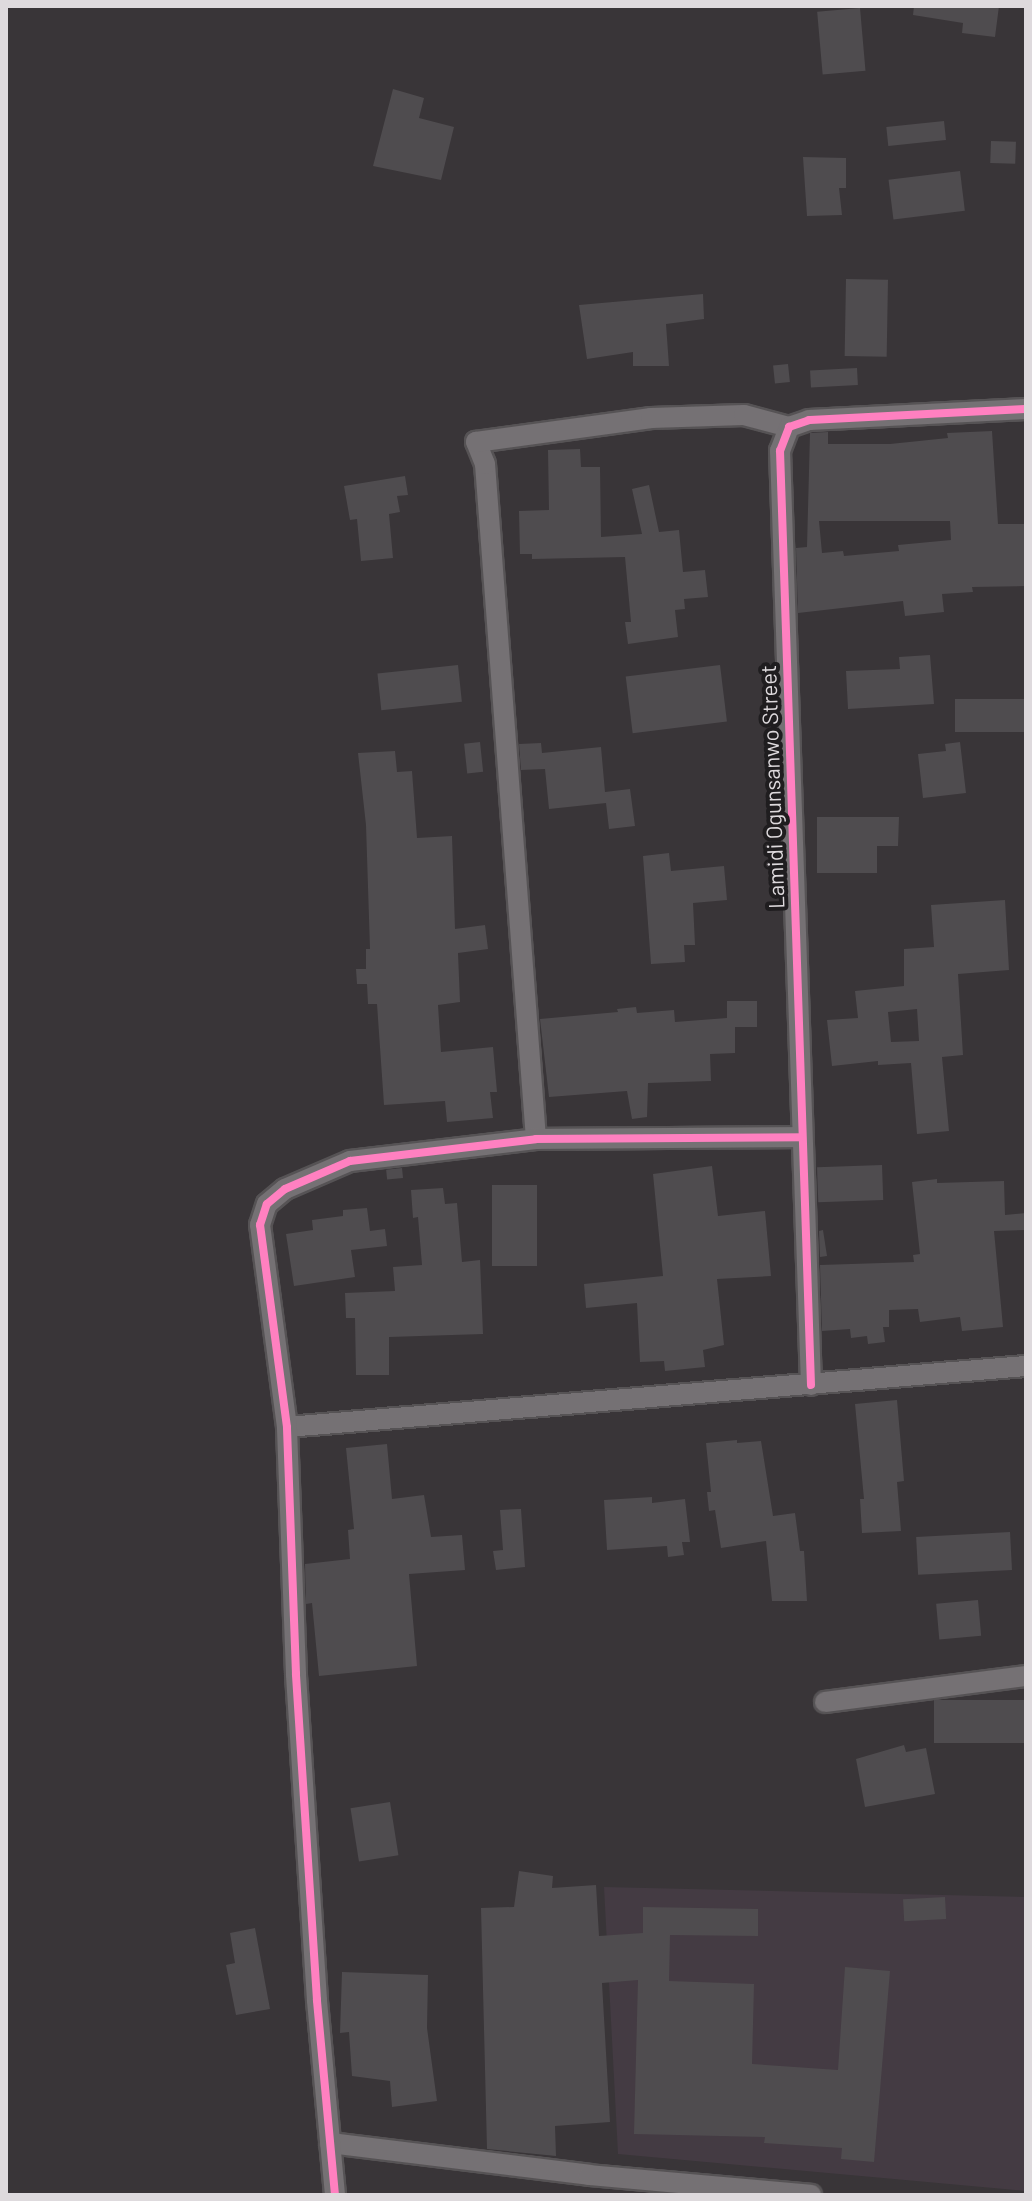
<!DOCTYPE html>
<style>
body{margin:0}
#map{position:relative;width:1032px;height:2201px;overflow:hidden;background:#393538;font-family:Barlow,sans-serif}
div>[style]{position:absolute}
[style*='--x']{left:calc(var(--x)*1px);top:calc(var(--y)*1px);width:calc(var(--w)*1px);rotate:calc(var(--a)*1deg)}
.built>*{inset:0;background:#443b43}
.building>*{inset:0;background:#4f4c4f;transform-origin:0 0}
.roads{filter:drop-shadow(2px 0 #565355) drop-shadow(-2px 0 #565355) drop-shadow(0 2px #565355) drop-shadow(0 -2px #565355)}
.street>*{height:20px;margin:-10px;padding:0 10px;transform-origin:10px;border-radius:10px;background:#757174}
.cycleway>*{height:8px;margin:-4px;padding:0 4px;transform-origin:4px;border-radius:4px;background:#ff80c0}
span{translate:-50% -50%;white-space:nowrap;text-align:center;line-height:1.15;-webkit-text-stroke:8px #1f1d1f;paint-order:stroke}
.street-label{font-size:22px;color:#dedadd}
.frame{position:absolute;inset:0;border:8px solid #dedadd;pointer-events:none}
</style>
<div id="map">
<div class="built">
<div style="clip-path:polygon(604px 1887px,1026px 1897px,1026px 2191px,618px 2154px)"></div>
</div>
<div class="building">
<div style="clip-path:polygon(914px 6px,999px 6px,995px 37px,962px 33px,963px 23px,913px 15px)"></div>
<div style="left:860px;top:8px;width:63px;height:43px;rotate:85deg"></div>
<div style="clip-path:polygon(393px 89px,424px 98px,419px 118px,454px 127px,441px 180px,373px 166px)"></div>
<div style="left:944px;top:121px;width:19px;height:58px;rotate:84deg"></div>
<div style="left:991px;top:141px;width:25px;height:22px;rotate:2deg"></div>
<div style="clip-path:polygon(803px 157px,846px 158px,846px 188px,839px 188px,842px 215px,807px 216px)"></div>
<div style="left:960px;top:171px;width:40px;height:72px;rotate:83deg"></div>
<div style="left:846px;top:279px;width:42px;height:77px;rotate:1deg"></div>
<div style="clip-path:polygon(703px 294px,704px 319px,666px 324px,669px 366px,633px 366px,633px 352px,587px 359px,579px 305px)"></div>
<div style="left:788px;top:364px;width:18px;height:15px;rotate:84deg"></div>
<div style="left:857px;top:368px;width:17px;height:47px;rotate:87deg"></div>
<div style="clip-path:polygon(evenodd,992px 431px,998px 524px,1026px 524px,1026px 586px,972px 587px,973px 592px,942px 594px,944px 612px,905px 616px,903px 601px,798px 613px,796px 548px,807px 547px,810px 433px,828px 432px,828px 444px,890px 444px,948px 438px,947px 433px,992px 431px,819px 521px,950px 521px,951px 540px,898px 545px,899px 551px,844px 556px,843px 551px,822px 553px,819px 521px)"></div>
<div style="clip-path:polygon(580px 449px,581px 467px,600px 467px,601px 537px,642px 534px,632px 489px,649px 485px,659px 532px,679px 530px,683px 572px,705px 570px,708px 597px,684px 599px,685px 609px,675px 610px,678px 637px,628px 644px,625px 622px,631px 622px,625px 557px,532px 559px,532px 554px,520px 554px,519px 511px,549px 510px,548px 450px)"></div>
<div style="clip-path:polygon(405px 476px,408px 495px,397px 496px,400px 512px,389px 514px,393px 558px,361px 561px,357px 519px,350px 520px,344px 486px)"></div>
<div style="clip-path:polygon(930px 655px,934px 704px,848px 709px,846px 671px,900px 669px,899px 657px)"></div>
<div style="left:458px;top:665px;width:37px;height:81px;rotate:84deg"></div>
<div style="left:720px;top:665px;width:57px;height:95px;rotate:83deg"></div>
<div style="left:1026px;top:699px;width:33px;height:71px;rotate:90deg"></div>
<div style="left:480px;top:742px;width:30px;height:16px;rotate:84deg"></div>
<div style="clip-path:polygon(960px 742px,966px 793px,923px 798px,918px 754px,946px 751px,945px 744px)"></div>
<div style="clip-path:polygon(541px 743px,542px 753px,601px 747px,605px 792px,630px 789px,635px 826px,609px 829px,606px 803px,549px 809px,545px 769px,521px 770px,519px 744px)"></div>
<div style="clip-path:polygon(395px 751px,397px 772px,412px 771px,417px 838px,452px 836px,455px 929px,485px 925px,488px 949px,458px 953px,460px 1002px,438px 1005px,441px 1052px,493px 1047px,497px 1092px,490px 1092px,493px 1118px,447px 1122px,445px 1101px,384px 1105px,377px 1004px,368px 1004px,367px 984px,357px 984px,356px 969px,366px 969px,366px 949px,370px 949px,366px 825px,358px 753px)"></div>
<div style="clip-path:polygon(817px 817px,899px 817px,898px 846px,877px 846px,877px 873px,817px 873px)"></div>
<div style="clip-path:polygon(669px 853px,671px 871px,724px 866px,727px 900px,693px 903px,695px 945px,684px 945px,685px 962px,651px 964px,643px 856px)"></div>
<div style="clip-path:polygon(evenodd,1005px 900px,1009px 970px,958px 974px,963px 1055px,942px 1057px,949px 1131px,917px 1134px,911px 1063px,878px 1065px,878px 1061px,832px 1066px,827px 1020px,858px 1018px,855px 991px,904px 986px,904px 949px,934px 947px,931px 905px,1005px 900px,917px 1009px,919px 1041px,891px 1042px,888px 1012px,917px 1009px)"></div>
<div style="clip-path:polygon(727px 1001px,757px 1001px,757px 1027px,735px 1027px,735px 1053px,710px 1054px,711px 1081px,648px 1083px,647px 1117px,632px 1119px,627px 1091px,549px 1097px,540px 1019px,618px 1012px,617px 1009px,636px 1007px,637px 1013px,674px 1010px,675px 1022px,727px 1018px)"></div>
<div style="left:882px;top:1165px;width:35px;height:65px;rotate:88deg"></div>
<div style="clip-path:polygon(712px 1166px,718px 1216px,765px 1211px,771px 1276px,717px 1279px,724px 1345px,703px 1350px,705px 1367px,665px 1371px,664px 1361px,640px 1362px,637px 1303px,586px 1308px,584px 1284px,663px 1276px,653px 1174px)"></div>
<div style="left:402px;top:1168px;width:10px;height:16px;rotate:84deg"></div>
<div style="clip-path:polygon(937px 1179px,937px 1183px,1004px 1181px,1005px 1215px,1026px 1213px,1026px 1230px,994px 1231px,1003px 1327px,962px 1331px,960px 1317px,920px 1322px,918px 1309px,889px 1310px,889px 1327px,883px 1327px,885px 1342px,868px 1344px,867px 1336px,851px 1338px,850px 1329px,822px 1331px,820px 1265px,914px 1262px,913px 1255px,920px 1254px,912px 1182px)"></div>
<div style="left:492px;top:1185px;width:45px;height:81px"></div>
<div style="clip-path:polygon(443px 1188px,445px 1204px,457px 1203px,462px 1262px,480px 1260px,483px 1334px,389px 1337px,389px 1375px,356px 1375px,355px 1318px,346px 1318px,345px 1293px,395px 1291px,393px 1267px,422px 1265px,418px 1217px,413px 1218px,411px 1190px)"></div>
<div style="clip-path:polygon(367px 1208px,370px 1231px,385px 1229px,387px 1246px,351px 1250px,355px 1277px,294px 1286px,286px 1234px,313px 1230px,312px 1220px,343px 1216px,343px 1210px)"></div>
<div style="clip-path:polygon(823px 1230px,827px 1256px,820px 1257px,819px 1231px)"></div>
<div style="clip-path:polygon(897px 1400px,904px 1481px,897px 1482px,901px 1531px,862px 1533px,860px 1499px,864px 1499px,855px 1404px)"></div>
<div style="clip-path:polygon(737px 1440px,737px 1443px,761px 1441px,773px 1516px,795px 1513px,800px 1551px,804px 1551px,807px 1601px,772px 1601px,766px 1541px,721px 1548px,715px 1510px,709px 1511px,707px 1492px,711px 1492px,706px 1443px)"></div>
<div style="clip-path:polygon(387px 1444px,392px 1499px,424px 1495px,431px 1537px,462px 1535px,465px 1570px,409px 1574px,417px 1666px,319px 1676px,312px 1603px,306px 1604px,305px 1564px,350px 1559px,348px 1530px,354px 1529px,346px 1448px)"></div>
<div style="clip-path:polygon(652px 1497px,652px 1503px,685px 1499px,690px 1542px,682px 1542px,684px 1555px,668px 1557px,667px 1546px,607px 1550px,604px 1500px)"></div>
<div style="clip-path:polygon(521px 1509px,525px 1567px,496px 1570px,493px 1551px,503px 1550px,500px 1510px)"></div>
<div style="left:1010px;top:1532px;width:38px;height:94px;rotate:87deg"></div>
<div style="left:978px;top:1600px;width:36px;height:42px;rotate:85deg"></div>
<div style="left:1026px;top:1700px;width:43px;height:92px;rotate:90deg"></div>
<div style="clip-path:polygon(904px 1745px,906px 1752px,926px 1748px,935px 1794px,865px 1807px,856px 1759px)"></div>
<div style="left:390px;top:1802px;width:54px;height:40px;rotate:81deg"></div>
<div style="clip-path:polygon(519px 1871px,553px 1876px,552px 1888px,596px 1885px,599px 1936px,643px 1933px,643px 1907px,758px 1909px,758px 1936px,670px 1935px,669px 1981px,754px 1984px,752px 2064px,838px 2070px,845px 1967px,890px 1971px,874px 2162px,841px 2159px,842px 2148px,764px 2143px,765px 2137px,634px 2134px,638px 1980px,602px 1983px,610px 2122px,555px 2126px,556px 2156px,487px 2149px,481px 1908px,514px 1907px)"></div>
<div style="left:945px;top:1897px;width:22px;height:42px;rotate:87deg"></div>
<div style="clip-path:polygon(255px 1928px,270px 2009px,236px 2015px,226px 1965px,235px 1963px,230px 1933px)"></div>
<div style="clip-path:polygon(342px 1972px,428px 1975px,427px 2028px,437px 2101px,392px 2107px,390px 2081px,352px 2076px,349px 2032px,340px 2033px)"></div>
</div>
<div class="roads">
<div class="street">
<div style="--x:536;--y:1139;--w:677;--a:-94.32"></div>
<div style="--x:485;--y:464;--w:24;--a:-112"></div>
<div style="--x:476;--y:442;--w:177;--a:-7.8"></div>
<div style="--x:651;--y:418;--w:93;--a:-1.8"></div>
<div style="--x:744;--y:415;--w:47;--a:14.9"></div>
<div style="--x:811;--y:1385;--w:935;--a:-91.9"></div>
<div style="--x:780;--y:451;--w:26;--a:-69"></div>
<div style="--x:789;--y:427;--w:21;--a:-19"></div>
<div style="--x:809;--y:420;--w:217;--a:-2.9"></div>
<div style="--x:287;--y:1427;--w:742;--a:-4.72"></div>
<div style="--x:825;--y:1702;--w:203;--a:-7.4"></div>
<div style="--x:330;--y:2143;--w:261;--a:7"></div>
<div style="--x:589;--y:2175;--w:223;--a:5.1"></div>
<div style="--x:335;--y:2195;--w:196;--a:-95.3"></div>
<div style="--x:317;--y:2000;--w:327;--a:-93.7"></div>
<div style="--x:296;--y:1674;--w:247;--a:-92.1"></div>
<div style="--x:287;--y:1427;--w:204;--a:-97.6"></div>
<div style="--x:260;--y:1225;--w:22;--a:-72"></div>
<div style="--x:267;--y:1204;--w:23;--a:-40"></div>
<div style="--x:285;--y:1189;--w:71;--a:-23.3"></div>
<div style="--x:350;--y:1161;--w:187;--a:-6.7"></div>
<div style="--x:536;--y:1139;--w:264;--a:-0.4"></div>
</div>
</div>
<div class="cycleway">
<div style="--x:811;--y:1385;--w:935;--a:-91.9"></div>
<div style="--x:780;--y:451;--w:26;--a:-69"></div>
<div style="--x:789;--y:427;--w:21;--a:-19"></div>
<div style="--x:809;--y:420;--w:217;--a:-2.9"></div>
<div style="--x:335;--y:2195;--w:196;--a:-95.3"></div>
<div style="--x:317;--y:2000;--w:327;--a:-93.7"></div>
<div style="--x:296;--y:1674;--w:247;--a:-92.1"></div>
<div style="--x:287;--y:1427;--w:204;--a:-97.6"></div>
<div style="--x:260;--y:1225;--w:22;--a:-72"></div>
<div style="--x:267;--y:1204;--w:23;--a:-40"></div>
<div style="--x:285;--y:1189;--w:71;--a:-23.3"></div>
<div style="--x:350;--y:1161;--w:187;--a:-6.7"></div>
<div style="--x:536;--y:1139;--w:264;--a:-0.4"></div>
</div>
<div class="street-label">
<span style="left:772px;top:787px;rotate:-92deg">Lamidi Ogunsanwo Street</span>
</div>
<div class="frame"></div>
</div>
